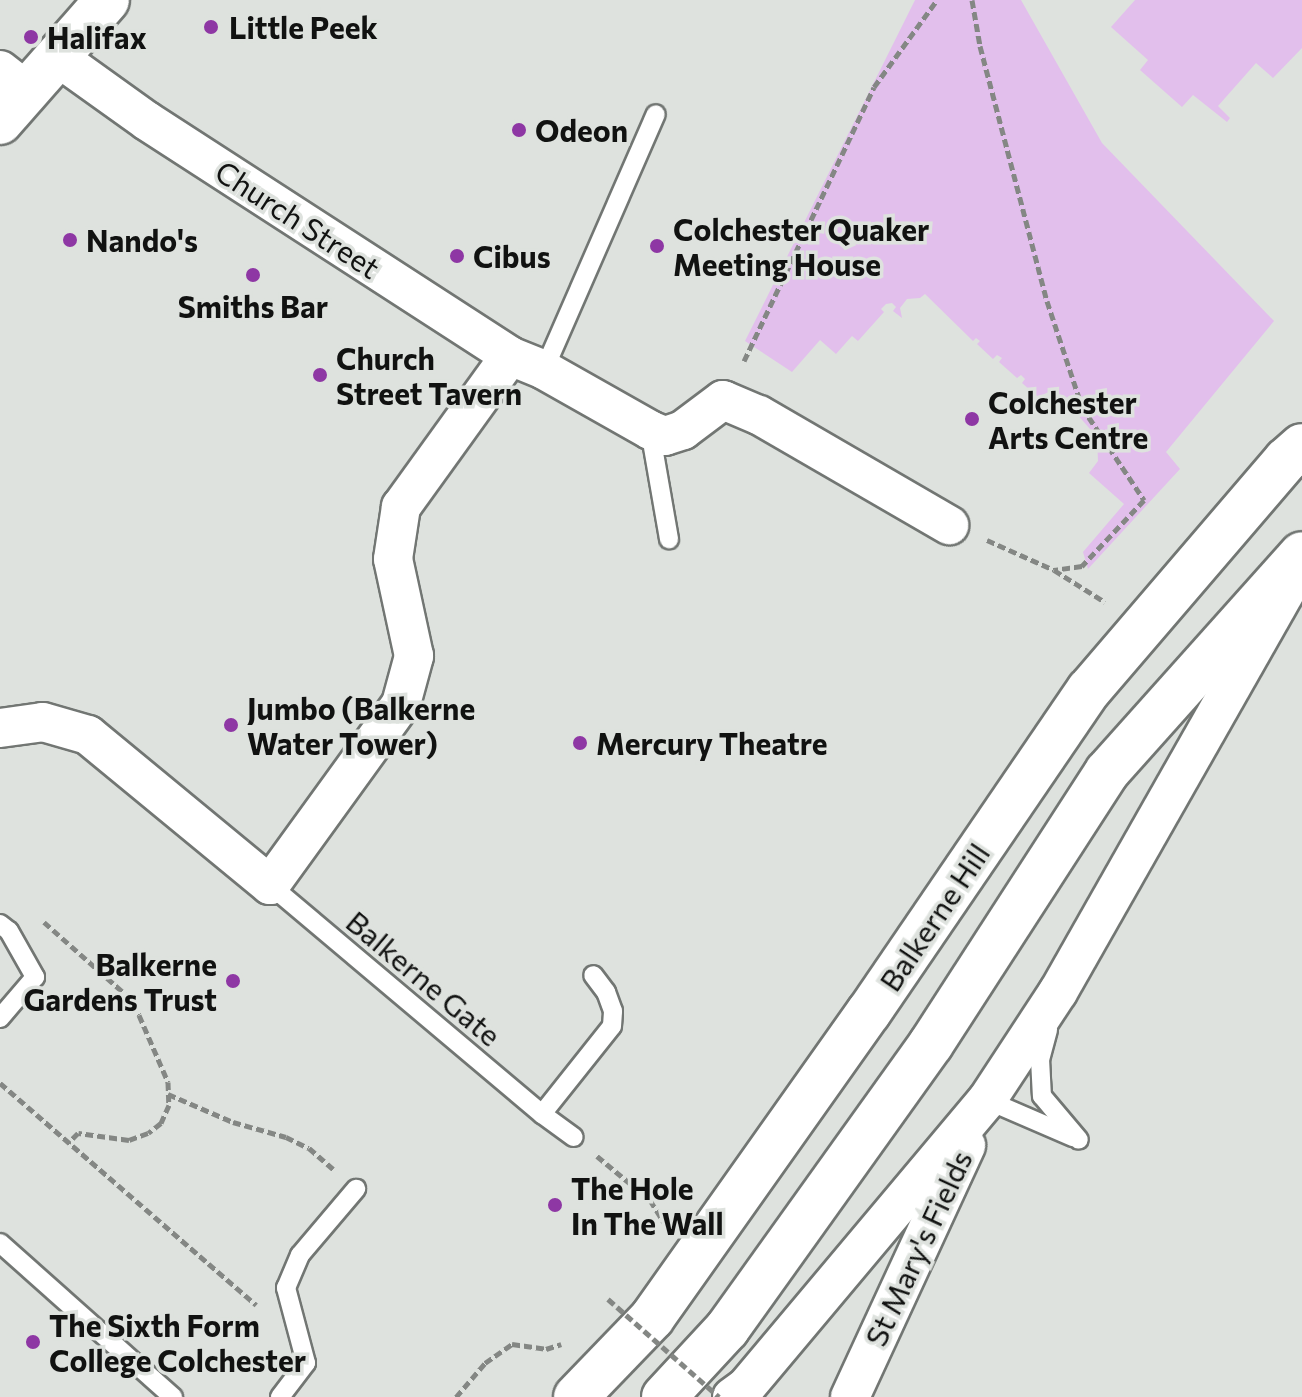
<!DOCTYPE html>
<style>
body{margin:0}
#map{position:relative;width:1302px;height:1397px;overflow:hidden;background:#dee2de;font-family:Commissioner,sans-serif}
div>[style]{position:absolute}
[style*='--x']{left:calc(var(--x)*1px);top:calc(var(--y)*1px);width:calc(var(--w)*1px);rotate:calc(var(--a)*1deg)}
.green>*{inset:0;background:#e2bfec}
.path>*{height:5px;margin-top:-2.5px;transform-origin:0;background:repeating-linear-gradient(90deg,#848784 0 8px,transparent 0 12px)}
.roads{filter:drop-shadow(2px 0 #727673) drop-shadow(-2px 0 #727673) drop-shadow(0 2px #727673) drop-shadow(0 -2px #727673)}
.lane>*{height:18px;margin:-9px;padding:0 9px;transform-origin:9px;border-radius:9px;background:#fff}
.street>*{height:38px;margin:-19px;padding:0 19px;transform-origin:19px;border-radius:19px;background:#fff}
.secondary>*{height:44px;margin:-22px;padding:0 22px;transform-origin:22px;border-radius:22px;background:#fff}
.primary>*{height:44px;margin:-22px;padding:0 22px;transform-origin:22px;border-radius:22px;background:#fff}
.path-bridge>*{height:5px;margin-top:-2.5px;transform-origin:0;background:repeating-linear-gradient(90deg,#848784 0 8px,transparent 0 12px)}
.dots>*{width:22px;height:22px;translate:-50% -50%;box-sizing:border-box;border:4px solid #dee2de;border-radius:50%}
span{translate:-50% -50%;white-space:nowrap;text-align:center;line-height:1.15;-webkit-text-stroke:7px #dee2de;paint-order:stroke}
.poi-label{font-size:30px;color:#111211;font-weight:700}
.left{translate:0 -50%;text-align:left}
.right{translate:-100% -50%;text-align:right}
.street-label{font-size:30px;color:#111211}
</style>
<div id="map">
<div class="green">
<div style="clip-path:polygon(915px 0,1021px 0,1102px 143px,1274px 321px,1166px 452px,1180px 469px,1088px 569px,1083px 552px,1124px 504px,1089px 473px,1098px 461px,1097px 437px,1055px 389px,1038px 397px,1022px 383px,1025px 379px,1021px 375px,1017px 378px,999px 362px,1002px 358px,997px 355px,993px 359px,977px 344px,980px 341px,976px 338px,973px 341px,925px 294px,920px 298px,907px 299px,900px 308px,902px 318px,893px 311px,896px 307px,892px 303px,886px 304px,881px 309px,884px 312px,858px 341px,852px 336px,836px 354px,820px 340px,792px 372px,745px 341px)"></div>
<div style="clip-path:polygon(1135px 0,1302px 0,1302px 48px,1273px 78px,1256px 63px,1218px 106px,1230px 118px,1227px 122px,1193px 95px,1182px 107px,1140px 70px,1148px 60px,1111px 27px)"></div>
</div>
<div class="path">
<div style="--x:972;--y:0;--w:47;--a:80.1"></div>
<div style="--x:980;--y:46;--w:264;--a:75.3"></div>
<div style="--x:1047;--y:301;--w:112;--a:71.7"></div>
<div style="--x:1082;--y:407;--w:112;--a:56.3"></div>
<div style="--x:1144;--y:500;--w:91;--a:133.2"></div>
<div style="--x:1082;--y:566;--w:28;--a:172"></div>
<div style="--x:744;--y:361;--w:303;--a:-64.6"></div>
<div style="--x:874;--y:87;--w:107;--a:-54.1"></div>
<div style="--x:987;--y:540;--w:73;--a:24.1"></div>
<div style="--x:1054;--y:570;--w:60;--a:32.1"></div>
<div style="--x:44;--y:922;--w:108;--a:41.6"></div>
<div style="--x:125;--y:994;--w:25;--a:56"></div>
<div style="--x:139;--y:1015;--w:73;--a:66.6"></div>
<div style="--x:168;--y:1082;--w:23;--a:88"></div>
<div style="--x:169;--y:1105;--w:20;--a:114"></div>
<div style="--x:161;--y:1123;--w:16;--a:142"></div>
<div style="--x:148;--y:1133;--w:20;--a:160"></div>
<div style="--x:129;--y:1140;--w:51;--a:-172.2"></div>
<div style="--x:78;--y:1133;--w:13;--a:135"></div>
<div style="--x:0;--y:1083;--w:339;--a:40.9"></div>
<div style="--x:168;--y:1094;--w:71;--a:23.3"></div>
<div style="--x:233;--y:1122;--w:55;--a:15.8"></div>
<div style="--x:286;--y:1137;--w:25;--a:26"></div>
<div style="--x:309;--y:1148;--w:32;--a:41"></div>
<div style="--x:597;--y:1156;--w:69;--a:39.7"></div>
<div style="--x:650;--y:1200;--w:28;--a:58"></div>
<div style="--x:456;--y:1397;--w:45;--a:-49.5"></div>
<div style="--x:485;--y:1363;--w:33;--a:-35"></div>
<div style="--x:512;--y:1344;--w:34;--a:8"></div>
<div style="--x:546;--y:1349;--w:16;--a:-18"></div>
</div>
<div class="roads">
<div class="lane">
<div style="--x:544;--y:370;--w:279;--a:-66.4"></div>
<div style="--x:650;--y:430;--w:111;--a:80.1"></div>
<div style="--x:270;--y:885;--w:356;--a:40.1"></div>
<div style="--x:542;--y:1114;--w:39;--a:36"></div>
<div style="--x:0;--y:924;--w:11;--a:38"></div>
<div style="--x:9;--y:931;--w:53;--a:60.5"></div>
<div style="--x:35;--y:977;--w:54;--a:130.5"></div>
<div style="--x:1048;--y:1030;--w:30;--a:105"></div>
<div style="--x:1040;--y:1059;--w:37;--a:87"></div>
<div style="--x:1042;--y:1096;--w:57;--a:49.9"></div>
<div style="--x:987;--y:1100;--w:94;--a:23.3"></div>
<div style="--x:542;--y:1114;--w:112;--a:-51.5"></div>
<div style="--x:612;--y:1026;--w:15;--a:-86"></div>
<div style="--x:613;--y:1011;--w:20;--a:-110"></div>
<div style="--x:606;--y:992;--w:21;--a:-127"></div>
<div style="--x:0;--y:1243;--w:232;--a:41.7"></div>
<div style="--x:280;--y:1397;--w:43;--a:-52.6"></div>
<div style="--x:306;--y:1363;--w:78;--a:-104.9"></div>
<div style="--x:286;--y:1288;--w:36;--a:-67"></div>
<div style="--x:300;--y:1255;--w:87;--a:-49.7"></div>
</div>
<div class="street">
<div style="--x:59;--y:58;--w:108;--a:35.6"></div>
<div style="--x:147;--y:121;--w:432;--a:32.9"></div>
<div style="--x:510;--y:356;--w:37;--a:22"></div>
<div style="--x:544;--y:370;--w:122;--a:29.5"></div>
<div style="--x:650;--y:430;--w:16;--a:22"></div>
<div style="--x:665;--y:436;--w:19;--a:-18"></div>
<div style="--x:683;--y:430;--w:50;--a:-36.9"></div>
<div style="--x:723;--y:400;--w:39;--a:23"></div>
<div style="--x:759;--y:415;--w:220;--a:30.1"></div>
<div style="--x:0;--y:70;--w:36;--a:38"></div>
<div style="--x:0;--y:728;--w:43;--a:-7.9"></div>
<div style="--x:43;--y:722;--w:47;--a:16.1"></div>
<div style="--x:88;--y:735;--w:236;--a:39.5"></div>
<div style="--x:270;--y:885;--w:223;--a:-54.1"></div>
<div style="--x:401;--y:704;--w:50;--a:-74.8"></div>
<div style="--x:414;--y:656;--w:99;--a:-102.2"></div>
<div style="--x:393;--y:559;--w:53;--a:-81.3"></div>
<div style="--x:401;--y:507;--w:186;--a:-54.2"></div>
<div style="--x:732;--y:1397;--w:17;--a:-36"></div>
<div style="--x:746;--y:1387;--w:375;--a:-50"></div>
<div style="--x:987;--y:1100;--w:129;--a:-56.7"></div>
<div style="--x:1058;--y:992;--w:468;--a:-60.4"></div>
<div style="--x:850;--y:1397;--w:277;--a:-65.2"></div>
</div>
<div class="secondary">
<div style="--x:0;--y:122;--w:162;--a:-48.7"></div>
</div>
<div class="primary">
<div style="--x:576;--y:1397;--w:110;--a:-46.1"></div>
<div style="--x:652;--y:1318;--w:375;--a:-54.7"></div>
<div style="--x:869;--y:1012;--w:390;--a:-55.7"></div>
<div style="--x:1089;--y:690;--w:303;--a:-49.4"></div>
<div style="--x:1286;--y:460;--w:21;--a:-41"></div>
<div style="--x:664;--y:1397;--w:93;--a:-47.2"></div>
<div style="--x:727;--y:1329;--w:350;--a:-54.4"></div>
<div style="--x:931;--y:1044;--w:324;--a:-57.1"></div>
<div style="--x:1107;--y:772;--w:292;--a:-48.2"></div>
</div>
</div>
<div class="path-bridge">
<div style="--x:608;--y:1299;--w:148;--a:41.4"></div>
</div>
<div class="dots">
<div style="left:211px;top:27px;background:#8e37a4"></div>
<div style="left:31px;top:37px;background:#8e37a4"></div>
<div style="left:519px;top:130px;background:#8e37a4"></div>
<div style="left:70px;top:240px;background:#8e37a4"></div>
<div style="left:657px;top:246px;background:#8e37a4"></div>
<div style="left:457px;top:256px;background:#8e37a4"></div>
<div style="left:253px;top:275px;background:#8e37a4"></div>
<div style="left:320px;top:375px;background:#8e37a4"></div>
<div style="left:972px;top:419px;background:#8e37a4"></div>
<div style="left:231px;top:725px;background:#8e37a4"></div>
<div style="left:580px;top:743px;background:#8e37a4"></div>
<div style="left:233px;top:981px;background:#8e37a4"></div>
<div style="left:555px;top:1205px;background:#8e37a4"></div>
<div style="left:33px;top:1342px;background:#8e37a4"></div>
</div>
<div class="poi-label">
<span class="left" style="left:229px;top:27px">Little Peek</span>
<span class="left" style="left:47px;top:37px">Halifax</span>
<span class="left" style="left:535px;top:130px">Odeon</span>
<span class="left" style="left:673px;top:246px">Colchester Quaker<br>Meeting House</span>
<span class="left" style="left:86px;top:240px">Nando's</span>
<span class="left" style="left:473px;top:256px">Cibus</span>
<span style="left:253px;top:306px">Smiths Bar</span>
<span class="left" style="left:336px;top:375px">Church<br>Street Tavern</span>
<span class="left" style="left:988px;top:419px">Colchester<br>Arts Centre</span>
<span class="left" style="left:247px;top:725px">Jumbo (Balkerne<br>Water Tower)</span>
<span class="left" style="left:596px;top:743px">Mercury Theatre</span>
<span class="right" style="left:217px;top:981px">Balkerne<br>Gardens Trust</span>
<span class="left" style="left:571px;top:1205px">The Hole<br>In The Wall</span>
<span class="left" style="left:49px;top:1342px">The Sixth Form<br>College Colchester</span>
</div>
<div class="street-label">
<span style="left:298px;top:219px;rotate:33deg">Church Street</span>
<span style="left:934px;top:917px;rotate:-56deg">Balkerne Hill</span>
<span style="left:424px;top:978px;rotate:40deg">Balkerne Gate</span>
<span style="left:918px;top:1248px;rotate:-65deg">St Mary's Fields</span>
</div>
</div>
